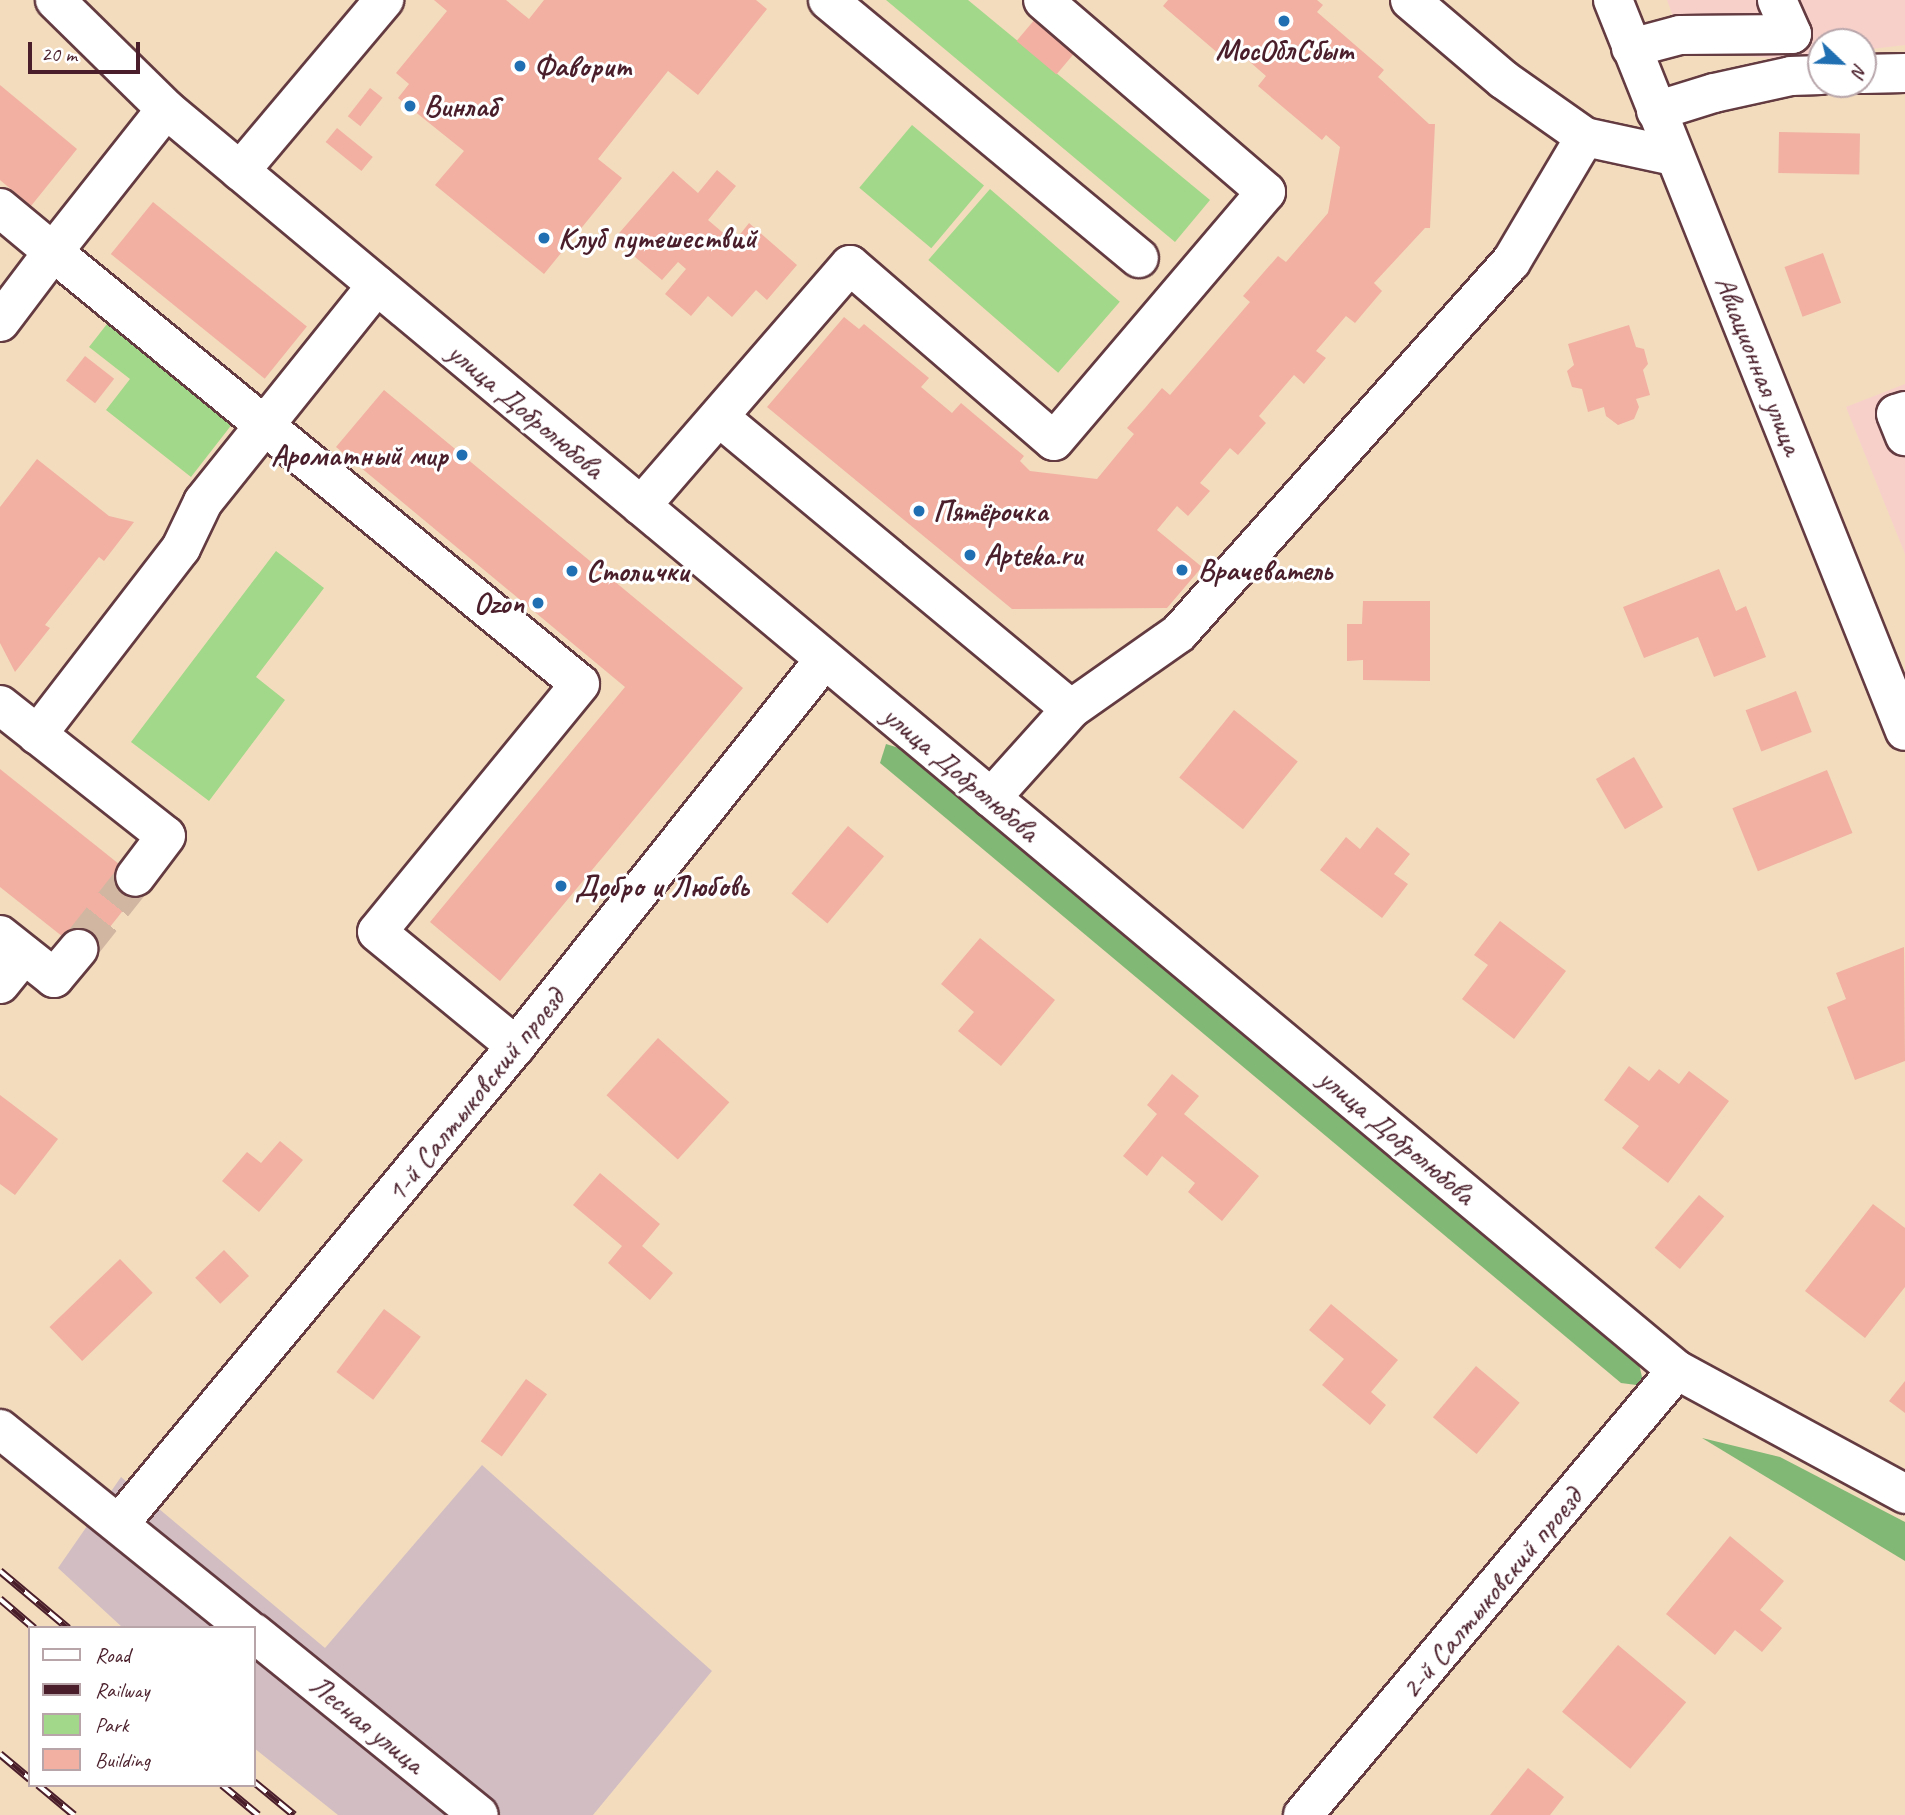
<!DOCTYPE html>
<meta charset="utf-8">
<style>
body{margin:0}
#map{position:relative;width:1905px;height:1815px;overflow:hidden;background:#f3dcbe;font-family:Caveat,sans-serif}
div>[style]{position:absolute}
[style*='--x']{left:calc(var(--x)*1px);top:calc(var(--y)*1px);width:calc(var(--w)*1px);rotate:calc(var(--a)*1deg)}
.built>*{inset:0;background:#f7d0ca}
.industrial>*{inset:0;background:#d2bec2}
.green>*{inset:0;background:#a2d889;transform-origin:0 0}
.forest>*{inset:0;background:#81b875}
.building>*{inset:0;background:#f1b0a2;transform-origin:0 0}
.minor-tunnel>*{height:38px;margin-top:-19px;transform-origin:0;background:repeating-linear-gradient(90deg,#d1b6a1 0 38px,transparent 0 57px)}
.roads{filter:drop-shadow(2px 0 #633b41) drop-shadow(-2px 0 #633b41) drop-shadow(0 2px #633b41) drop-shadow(0 -2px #633b41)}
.minor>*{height:38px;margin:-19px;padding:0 19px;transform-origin:19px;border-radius:19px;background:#fff}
.rail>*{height:8px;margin-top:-4px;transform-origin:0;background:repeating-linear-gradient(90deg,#fff 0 16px,#4a1f2b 0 32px);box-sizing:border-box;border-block:2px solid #4a1f2b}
.dots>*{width:19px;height:19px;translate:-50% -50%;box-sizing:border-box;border:4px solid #fff;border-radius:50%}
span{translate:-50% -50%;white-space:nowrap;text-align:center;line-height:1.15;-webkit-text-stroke:6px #fff;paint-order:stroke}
.poi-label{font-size:30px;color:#4a1f2b;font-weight:700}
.left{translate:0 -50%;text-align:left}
.right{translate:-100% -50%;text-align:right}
.street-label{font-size:30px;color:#4a1f2b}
.legend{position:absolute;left:28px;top:1626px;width:228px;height:161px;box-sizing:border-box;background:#fff;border:2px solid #b7a5aa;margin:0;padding:9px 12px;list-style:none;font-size:21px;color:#4a1f2b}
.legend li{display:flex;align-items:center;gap:14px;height:35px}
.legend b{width:35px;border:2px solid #b7a5aa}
.north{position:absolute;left:1807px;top:28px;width:70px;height:70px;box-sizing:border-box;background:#fff;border:2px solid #b7a5aa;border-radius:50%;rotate:113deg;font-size:19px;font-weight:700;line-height:28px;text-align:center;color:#4a1f2b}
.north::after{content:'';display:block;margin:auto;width:24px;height:32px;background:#1f6fb2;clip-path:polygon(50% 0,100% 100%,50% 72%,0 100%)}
.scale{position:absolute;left:28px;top:42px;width:112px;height:32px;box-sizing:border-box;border:4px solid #4a1f2b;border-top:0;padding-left:9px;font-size:21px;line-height:24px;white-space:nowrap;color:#4a1f2b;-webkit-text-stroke:5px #fff;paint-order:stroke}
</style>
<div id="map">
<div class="built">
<div style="clip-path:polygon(1667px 0,1905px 0,1905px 45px,1863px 50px,1863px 42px,1821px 42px,1821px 55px,1782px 59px,1686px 51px)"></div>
<div style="clip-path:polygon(1905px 384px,1905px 554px,1846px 407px)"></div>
</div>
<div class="industrial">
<div style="clip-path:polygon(482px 1465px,712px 1671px,593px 1815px,338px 1815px,254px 1748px,254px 1628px,123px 1628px,58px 1568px,121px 1477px,325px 1648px)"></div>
</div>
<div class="green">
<div style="clip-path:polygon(886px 0,968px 0,1210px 200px,1175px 242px)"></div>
<div style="left:912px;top:125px;width:94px;height:82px;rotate:40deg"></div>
<div style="left:990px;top:189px;width:172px;height:94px;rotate:41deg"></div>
<div style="clip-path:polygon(107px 324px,233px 423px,191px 477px,106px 410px,130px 379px,89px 347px)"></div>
<div style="clip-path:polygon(276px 551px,324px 588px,256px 677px,285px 700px,209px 801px,131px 742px)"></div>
</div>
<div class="forest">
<div style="clip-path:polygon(886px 744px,912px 752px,1637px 1355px,1644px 1386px,1621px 1383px,880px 763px)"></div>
<div style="clip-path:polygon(1702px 1438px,1780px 1457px,1905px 1522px,1905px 1561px)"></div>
</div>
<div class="building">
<div style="clip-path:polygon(434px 0,506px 0,529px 19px,544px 0,756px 0,767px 9px,698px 95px,668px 71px,598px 159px,622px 178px,544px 274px,435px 185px,464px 151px,398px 98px,409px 84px,396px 73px,447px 11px)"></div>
<div style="clip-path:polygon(1168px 0,1317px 0,1323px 5px,1317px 12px,1384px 70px,1378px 77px,1429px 124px,1435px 124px,1430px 228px,1425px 228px,1374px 283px,1382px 291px,1355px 323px,1346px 316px,1316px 351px,1326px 358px,1304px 384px,1294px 375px,1259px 416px,1266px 423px,1238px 455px,1230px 448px,1200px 483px,1210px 491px,1188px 516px,1177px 506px,1157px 530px,1202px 567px,1167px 608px,1012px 609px,767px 407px,844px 317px,859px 329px,864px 324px,929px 378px,921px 387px,952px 413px,961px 403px,1024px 456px,1020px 461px,1030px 471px,1097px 479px,1134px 434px,1127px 428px,1145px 408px,1162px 388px,1170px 395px,1250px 302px,1243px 296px,1278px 256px,1286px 262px,1328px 213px,1340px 147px,1326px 135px,1322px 140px,1258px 86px,1266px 76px,1235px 49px,1226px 60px,1163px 6px)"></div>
<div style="left:1041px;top:12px;width:52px;height:38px;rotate:40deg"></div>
<div style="clip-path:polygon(0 85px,77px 149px,31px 206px,0 180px)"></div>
<div style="left:370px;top:88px;width:16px;height:36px;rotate:38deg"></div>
<div style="left:337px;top:128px;width:46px;height:18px;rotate:39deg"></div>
<div style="left:1779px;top:132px;width:81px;height:41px;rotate:1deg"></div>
<div style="clip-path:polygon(717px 170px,736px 186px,708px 220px,734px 242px,749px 223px,797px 265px,767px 300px,756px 290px,732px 317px,708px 296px,691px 316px,665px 294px,686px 269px,678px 262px,662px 280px,614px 239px,673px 171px,698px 193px)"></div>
<div style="left:153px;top:202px;width:198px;height:67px;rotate:39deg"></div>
<div style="left:1823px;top:253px;width:53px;height:41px;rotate:70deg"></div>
<div style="clip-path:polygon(1629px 325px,1636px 347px,1644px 349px,1648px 364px,1643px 370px,1650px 395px,1636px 399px,1639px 407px,1634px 419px,1618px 425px,1606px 416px,1604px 407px,1588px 412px,1582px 389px,1572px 387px,1567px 371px,1574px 365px,1568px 344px)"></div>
<div style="left:85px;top:356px;width:37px;height:31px;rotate:38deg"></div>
<div style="clip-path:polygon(384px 390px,743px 688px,500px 981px,430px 922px,625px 687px,336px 447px)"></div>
<div style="clip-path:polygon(37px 459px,109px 516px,134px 522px,104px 561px,99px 557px,45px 625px,50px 628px,15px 672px,0 643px,0 507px)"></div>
<div style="clip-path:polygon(1719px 569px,1736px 611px,1746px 606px,1766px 657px,1714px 677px,1698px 637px,1644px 658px,1623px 607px)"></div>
<div style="clip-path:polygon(1363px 601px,1430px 601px,1430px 681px,1363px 680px,1363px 660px,1347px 661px,1347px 624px,1362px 624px)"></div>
<div style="left:1796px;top:691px;width:44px;height:54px;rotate:69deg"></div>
<div style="left:1234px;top:710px;width:82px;height:87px;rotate:39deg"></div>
<div style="left:1634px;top:757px;width:58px;height:44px;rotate:60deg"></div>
<div style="clip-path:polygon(0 769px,144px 884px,87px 956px,0 887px)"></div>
<div style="left:1827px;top:770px;width:68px;height:102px;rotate:68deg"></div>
<div style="left:848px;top:826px;width:47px;height:88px;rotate:40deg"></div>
<div style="clip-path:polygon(1377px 827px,1410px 854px,1394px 874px,1408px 884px,1382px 918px,1320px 870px,1346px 837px,1360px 849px)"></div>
<div style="clip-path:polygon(1500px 921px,1566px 971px,1514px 1039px,1462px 999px,1488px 965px,1474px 955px)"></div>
<div style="clip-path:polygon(980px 938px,1055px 1000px,1001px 1066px,958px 1031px,974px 1012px,941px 984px)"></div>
<div style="clip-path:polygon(1904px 947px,1905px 1061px,1855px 1080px,1827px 1007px,1846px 999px,1836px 973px)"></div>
<div style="left:658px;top:1038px;width:96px;height:77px;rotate:42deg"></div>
<div style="clip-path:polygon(1629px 1066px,1649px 1081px,1659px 1069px,1679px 1084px,1689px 1071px,1729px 1101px,1668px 1183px,1622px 1148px,1639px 1126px,1604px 1100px)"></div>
<div style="clip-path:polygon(1172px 1074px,1199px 1096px,1184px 1114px,1259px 1176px,1222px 1221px,1188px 1192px,1195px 1183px,1162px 1156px,1147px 1176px,1123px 1156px,1157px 1114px,1147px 1105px)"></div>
<div style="clip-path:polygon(0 1095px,58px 1139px,15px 1195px,0 1184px)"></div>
<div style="clip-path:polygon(280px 1141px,303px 1160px,259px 1212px,222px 1181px,247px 1152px,261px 1163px)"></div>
<div style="clip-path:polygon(600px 1173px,660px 1224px,642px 1246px,673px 1273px,650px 1300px,608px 1263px,622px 1246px,573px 1205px)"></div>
<div style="left:1699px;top:1195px;width:33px;height:69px;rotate:40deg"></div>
<div style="clip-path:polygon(1873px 1204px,1905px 1228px,1905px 1287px,1865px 1338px,1805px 1291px)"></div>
<div style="left:224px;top:1250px;width:36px;height:40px;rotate:46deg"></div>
<div style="left:120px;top:1259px;width:47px;height:98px;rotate:46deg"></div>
<div style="clip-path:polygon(1331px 1304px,1398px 1360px,1371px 1392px,1386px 1405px,1370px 1425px,1322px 1385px,1344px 1359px,1309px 1330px)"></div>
<div style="left:384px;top:1309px;width:46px;height:79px;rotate:37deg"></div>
<div style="left:1476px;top:1366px;width:57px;height:67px;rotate:40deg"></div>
<div style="left:526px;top:1379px;width:26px;height:77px;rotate:36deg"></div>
<div style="clip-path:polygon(1905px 1381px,1905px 1413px,1889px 1401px)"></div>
<div style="clip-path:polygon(1730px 1536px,1784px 1581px,1760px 1610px,1782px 1628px,1762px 1652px,1735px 1630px,1715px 1655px,1666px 1614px)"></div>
<div style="left:1618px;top:1645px;width:89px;height:87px;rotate:40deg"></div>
<div style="clip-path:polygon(1528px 1768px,1564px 1797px,1550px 1815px,1490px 1815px)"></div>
</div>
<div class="minor-tunnel">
<div style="--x:78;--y:949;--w:92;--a:-51.6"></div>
</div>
<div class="roads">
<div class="minor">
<div style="--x:55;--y:0;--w:156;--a:44.5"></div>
<div style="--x:166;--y:109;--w:1968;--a:39.85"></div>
<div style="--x:1677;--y:1370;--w:260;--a:28.5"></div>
<div style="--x:828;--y:0;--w:404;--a:39.7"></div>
<div style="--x:1410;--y:0;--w:123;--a:40.4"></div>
<div style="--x:1504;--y:80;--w:99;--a:35.1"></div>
<div style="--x:1585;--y:137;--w:90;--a:12.2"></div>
<div style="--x:1613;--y:0;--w:787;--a:68.23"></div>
<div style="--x:1631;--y:48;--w:51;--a:-14.9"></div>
<div style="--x:1680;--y:35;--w:112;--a:-0.5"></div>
<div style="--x:1792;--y:34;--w:37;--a:-114"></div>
<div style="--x:1863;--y:74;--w:42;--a:-1.4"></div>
<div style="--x:1656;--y:111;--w:61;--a:-17.2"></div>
<div style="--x:1714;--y:93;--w:79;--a:-12.4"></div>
<div style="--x:1791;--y:76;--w:30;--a:-2"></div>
<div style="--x:240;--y:171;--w:224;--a:-49.9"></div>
<div style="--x:0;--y:208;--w:69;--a:39.7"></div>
<div style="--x:53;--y:252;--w:182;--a:-51.7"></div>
<div style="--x:0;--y:322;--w:88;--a:-52.9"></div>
<div style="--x:53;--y:252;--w:681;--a:39.34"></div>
<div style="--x:580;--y:684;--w:320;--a:129.3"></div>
<div style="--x:377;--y:932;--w:180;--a:39.4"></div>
<div style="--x:1905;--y:411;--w:9;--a:162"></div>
<div style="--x:1896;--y:414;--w:24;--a:68"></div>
<div style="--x:719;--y:417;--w:457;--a:39.7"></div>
<div style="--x:641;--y:506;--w:319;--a:-49.1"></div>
<div style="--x:850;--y:265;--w:269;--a:40.8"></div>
<div style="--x:1054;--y:441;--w:327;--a:-49.6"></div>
<div style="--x:1266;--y:192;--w:294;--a:-139.3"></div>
<div style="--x:0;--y:705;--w:211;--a:38.3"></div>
<div style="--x:166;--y:836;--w:51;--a:127.1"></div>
<div style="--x:37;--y:735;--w:236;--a:-52.4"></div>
<div style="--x:181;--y:548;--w:51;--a:-64.4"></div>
<div style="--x:203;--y:502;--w:278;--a:-51.3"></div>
<div style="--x:991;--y:798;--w:120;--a:-48"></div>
<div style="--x:1071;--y:709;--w:132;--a:-35.1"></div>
<div style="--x:1179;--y:633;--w:498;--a:-48.2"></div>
<div style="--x:1511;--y:262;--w:145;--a:-59.4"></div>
<div style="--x:0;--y:935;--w:69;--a:38.5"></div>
<div style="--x:54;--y:978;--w:38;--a:-50"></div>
<div style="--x:0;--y:984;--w:38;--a:-51"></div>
<div style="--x:0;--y:1429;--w:317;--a:38.9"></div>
<div style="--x:119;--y:1524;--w:621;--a:-50.29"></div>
<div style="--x:516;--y:1046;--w:494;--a:-51.4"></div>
<div style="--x:254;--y:1633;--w:289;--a:39"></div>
<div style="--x:1303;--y:1815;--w:581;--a:-49.95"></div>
</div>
</div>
<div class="rail">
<div style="--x:0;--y:1571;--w:89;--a:40"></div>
<div style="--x:0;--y:1599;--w:45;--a:40.5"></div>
<div style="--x:0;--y:1754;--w:39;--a:40"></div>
<div style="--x:254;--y:1782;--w:52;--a:39.5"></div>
<div style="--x:38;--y:1785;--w:47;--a:39.8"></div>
<div style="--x:222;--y:1785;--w:47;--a:39.8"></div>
</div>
<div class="dots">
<div style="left:1284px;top:21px;background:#1f6fb2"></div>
<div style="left:520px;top:66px;background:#1f6fb2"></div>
<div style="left:410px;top:106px;background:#1f6fb2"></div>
<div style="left:544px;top:238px;background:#1f6fb2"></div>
<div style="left:462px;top:455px;background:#1f6fb2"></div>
<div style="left:919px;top:511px;background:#1f6fb2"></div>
<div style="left:970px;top:555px;background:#1f6fb2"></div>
<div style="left:1182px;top:570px;background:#1f6fb2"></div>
<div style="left:572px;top:571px;background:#1f6fb2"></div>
<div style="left:538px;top:603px;background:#1f6fb2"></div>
<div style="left:561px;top:886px;background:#1f6fb2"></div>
</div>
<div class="poi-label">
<span style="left:1284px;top:50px">МосОблСбыт</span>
<span class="left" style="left:534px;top:66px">Фаворит</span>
<span class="left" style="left:424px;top:106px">Винлаб</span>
<span class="left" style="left:558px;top:238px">Клуб путешествий</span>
<span class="right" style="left:448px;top:455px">Ароматный мир</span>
<span class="left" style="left:933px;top:511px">Пятёрочка</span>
<span class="left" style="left:984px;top:555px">Apteka.ru</span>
<span class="left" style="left:1198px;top:570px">Врачеватель</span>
<span class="left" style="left:586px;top:571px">Столички</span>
<span class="right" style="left:524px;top:603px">Ozon</span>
<span class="left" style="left:575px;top:886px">Добро и Любовь</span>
</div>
<div class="street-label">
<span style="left:1759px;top:365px;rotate:68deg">Авиационная улица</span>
<span style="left:526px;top:410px;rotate:40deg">улица Добролюбова</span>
<span style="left:961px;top:773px;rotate:40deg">улица Добролюбова</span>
<span style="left:475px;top:1095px;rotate:-51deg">1-й Салтыковский проезд</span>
<span style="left:1397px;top:1136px;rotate:40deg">улица Добролюбова</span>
<span style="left:1491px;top:1593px;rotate:-50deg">2-й Салтыковский проезд</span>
<span style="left:367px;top:1724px;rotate:39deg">Лесная улица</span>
</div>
<ul class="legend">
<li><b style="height:9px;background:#fff"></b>Road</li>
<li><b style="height:9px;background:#4a1f2b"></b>Railway</li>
<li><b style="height:19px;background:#a2d889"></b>Park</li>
<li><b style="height:19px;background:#f1b0a2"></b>Building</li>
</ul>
<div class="north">N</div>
<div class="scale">20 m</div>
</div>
